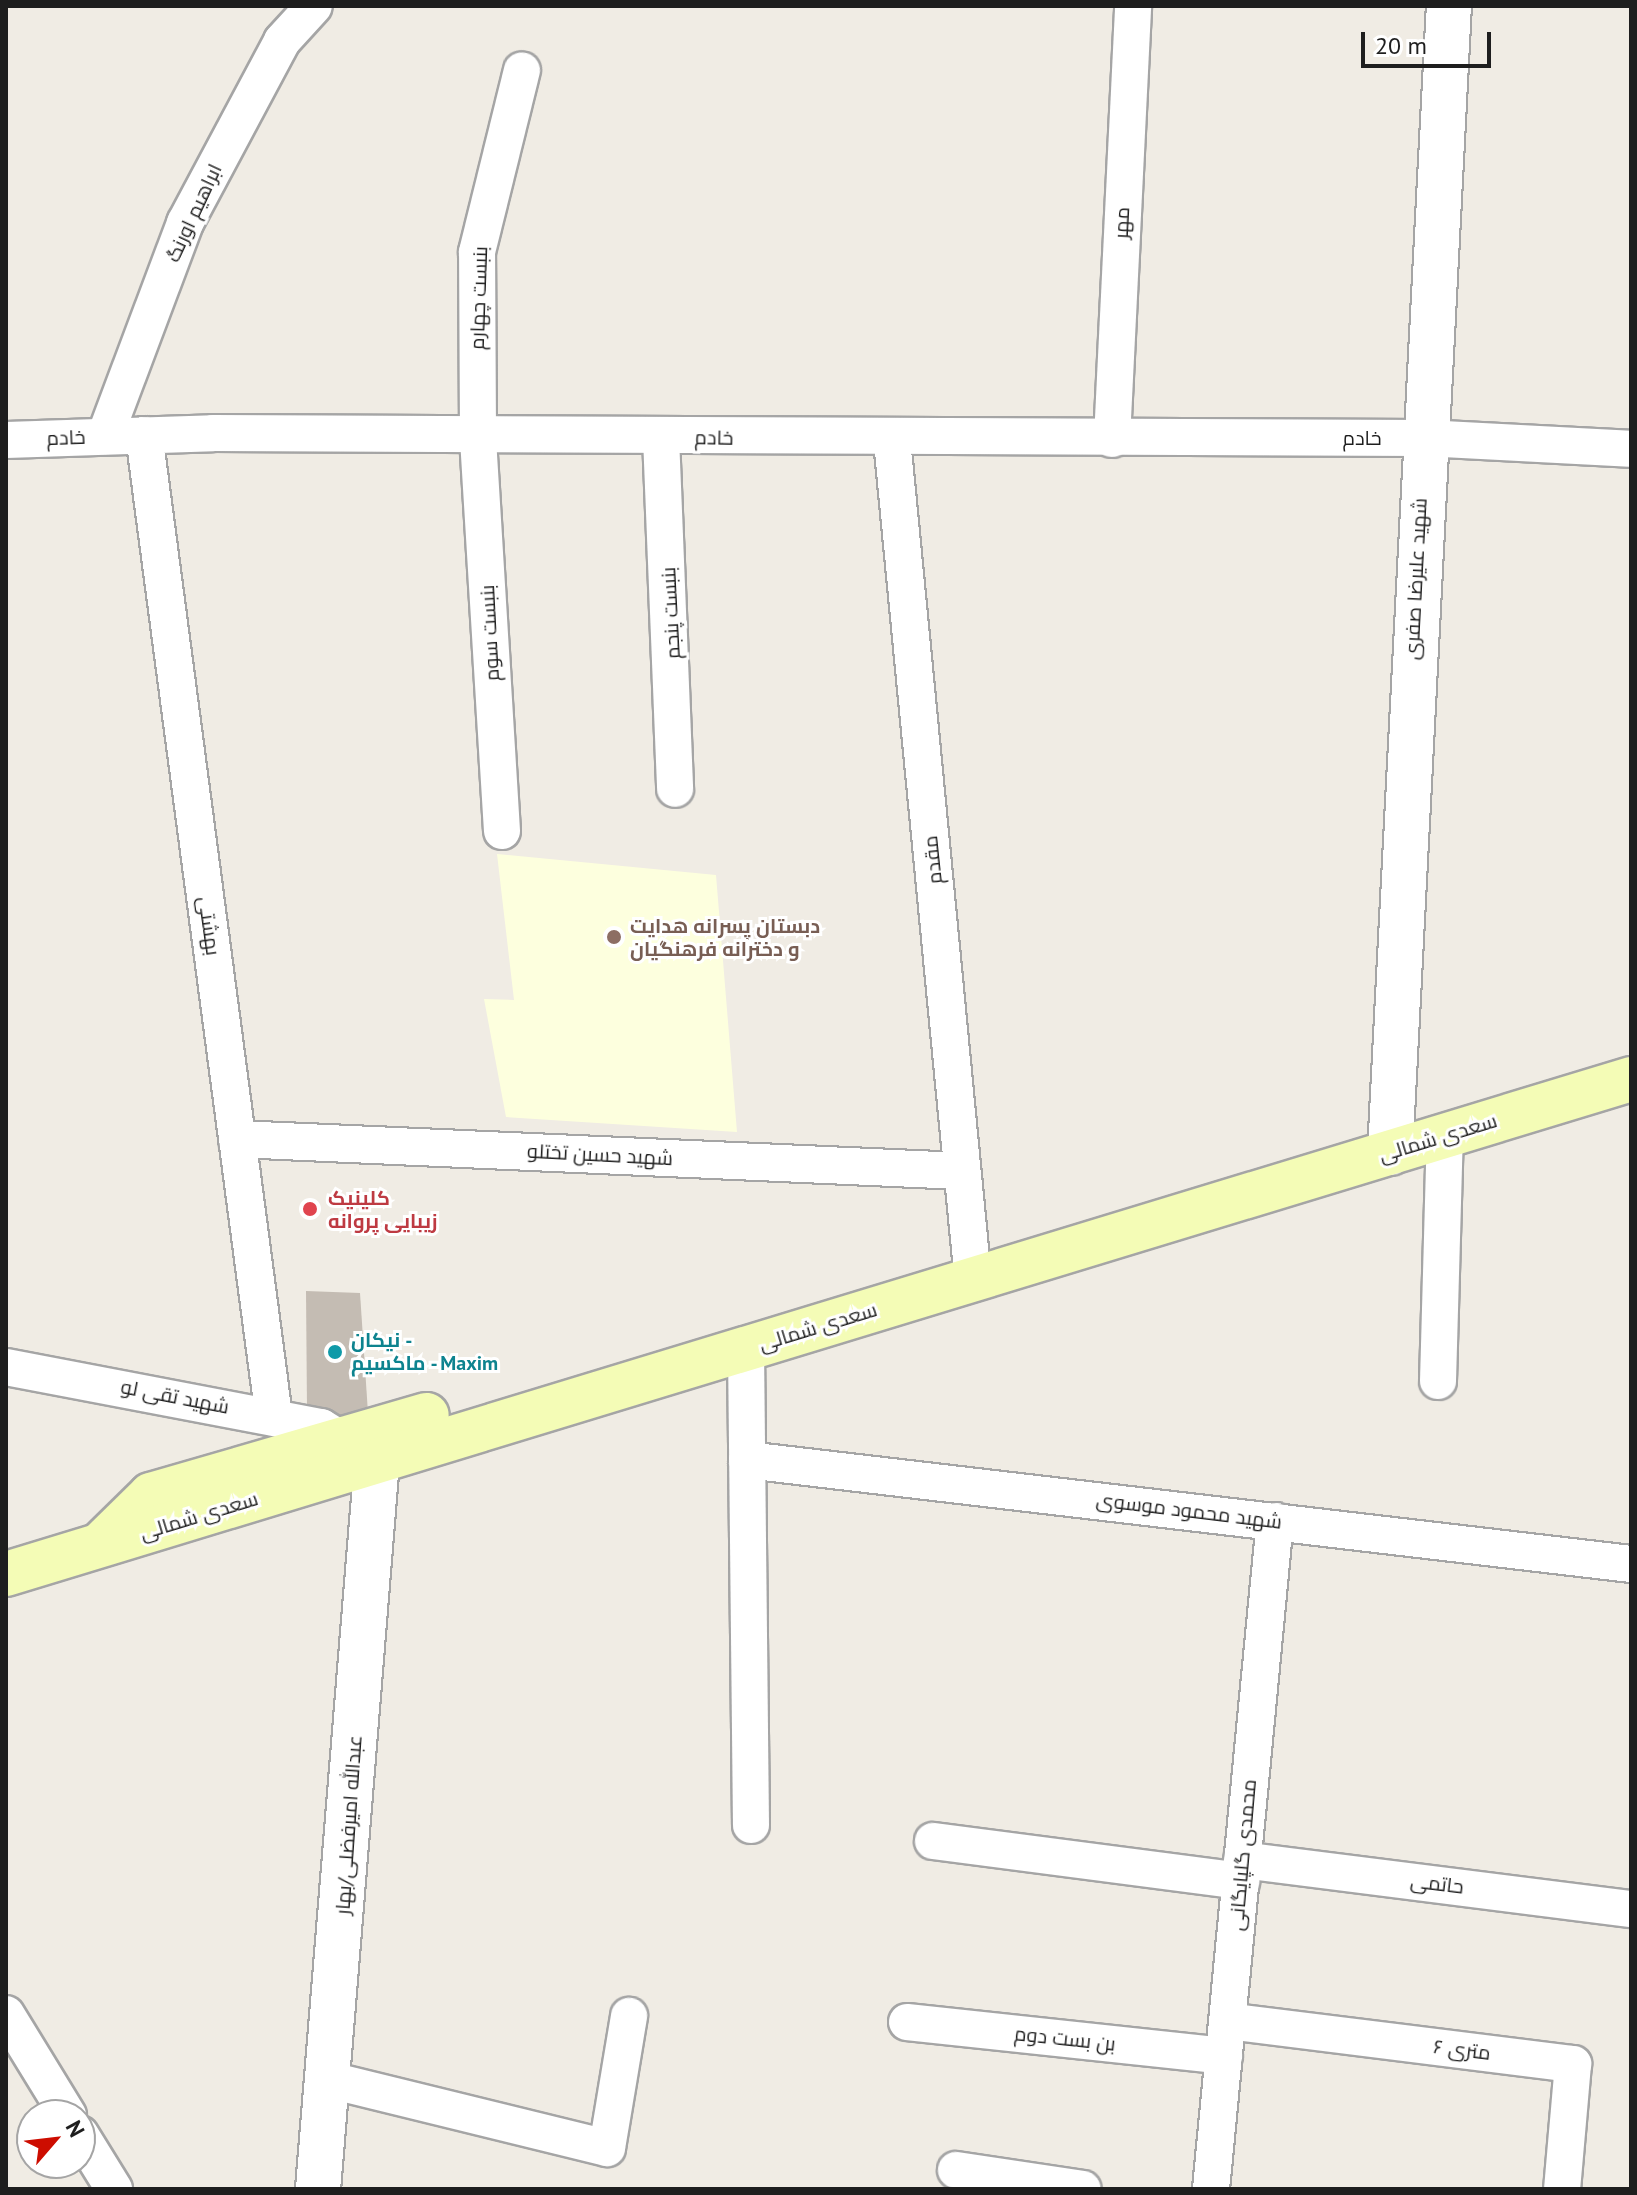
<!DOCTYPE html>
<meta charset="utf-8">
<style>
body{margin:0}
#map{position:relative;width:1637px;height:2195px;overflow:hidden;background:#f0ece4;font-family:"PT Sans",Cairo,sans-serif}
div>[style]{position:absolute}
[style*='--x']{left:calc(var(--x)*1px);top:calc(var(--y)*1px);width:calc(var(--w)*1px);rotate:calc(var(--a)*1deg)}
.education>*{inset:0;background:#fdffde}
.building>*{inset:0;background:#c4bcb3}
.roads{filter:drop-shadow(2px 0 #a5a5a5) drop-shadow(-2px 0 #a5a5a5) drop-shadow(0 2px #a5a5a5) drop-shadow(0 -2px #a5a5a5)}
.minor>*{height:36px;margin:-18px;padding:0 18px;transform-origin:18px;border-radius:18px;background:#fff}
.tertiary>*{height:44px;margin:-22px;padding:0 22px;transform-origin:22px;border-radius:22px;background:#fff}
.secondary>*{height:44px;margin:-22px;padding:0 22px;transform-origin:22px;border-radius:22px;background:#f4fcb6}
.dots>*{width:22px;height:22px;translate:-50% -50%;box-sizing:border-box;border:4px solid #fff;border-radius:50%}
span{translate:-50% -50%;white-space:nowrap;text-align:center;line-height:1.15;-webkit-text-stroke:6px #fff;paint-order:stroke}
.street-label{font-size:20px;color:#1e1e1e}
.education-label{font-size:20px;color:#785e54;font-weight:700}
.left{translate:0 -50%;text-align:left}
.health-label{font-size:20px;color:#be3a42;font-weight:700}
.culture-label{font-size:20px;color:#0d838f;font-weight:700}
.frame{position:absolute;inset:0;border:8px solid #1e1e1e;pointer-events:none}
.north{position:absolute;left:16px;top:2099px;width:80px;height:80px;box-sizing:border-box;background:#fff;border:2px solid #a5a5a5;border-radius:50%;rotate:62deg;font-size:22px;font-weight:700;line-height:32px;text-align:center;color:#1e1e1e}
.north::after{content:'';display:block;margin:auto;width:28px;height:36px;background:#cd0d00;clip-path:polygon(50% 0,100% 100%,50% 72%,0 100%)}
.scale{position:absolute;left:1361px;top:32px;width:130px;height:36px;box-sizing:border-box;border:4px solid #1e1e1e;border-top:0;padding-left:10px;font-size:24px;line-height:28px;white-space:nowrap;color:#1e1e1e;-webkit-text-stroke:6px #fff;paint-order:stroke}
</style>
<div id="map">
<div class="education">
<div style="clip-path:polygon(497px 854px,716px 875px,737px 1132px,506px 1117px,484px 999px,514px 1000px)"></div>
</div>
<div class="building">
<div style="clip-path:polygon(306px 1291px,360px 1293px,369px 1428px,307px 1410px)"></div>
</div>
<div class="roads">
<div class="minor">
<div style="--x:144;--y:435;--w:991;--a:82.46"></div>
<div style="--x:105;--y:436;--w:228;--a:-69.4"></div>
<div style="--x:185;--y:223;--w:206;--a:-61.9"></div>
<div style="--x:282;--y:41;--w:47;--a:-47.6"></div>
<div style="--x:661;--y:437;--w:352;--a:87.7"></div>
<div style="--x:1112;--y:439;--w:434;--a:-87.2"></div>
<div style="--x:6;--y:440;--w:207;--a:-1.9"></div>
<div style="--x:213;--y:433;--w:1210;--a:0.24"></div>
<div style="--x:1423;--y:438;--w:208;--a:3"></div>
<div style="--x:892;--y:440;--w:844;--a:84.49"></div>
<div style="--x:502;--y:831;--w:398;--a:-93.5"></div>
<div style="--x:478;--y:434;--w:182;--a:-90.3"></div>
<div style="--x:477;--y:252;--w:187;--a:-76.1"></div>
<div style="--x:237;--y:1139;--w:726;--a:2.53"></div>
<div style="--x:746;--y:1349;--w:476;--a:89.4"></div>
<div style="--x:6;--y:1367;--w:321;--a:10.8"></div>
<div style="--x:321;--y:1427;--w:23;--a:31"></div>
<div style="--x:1438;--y:1381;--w:245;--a:-88.4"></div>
<div style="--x:747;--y:1460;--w:890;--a:6.71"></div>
<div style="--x:933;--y:1841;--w:311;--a:7.4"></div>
<div style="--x:1242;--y:1860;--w:392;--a:7.2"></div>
<div style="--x:6;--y:2014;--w:119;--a:58.5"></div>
<div style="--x:1227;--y:2021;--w:349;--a:7.1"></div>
<div style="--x:1573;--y:2064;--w:125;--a:95"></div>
<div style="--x:907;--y:2022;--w:319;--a:6.1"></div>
<div style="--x:330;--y:2080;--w:285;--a:13.8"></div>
<div style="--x:607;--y:2148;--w:134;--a:-80.5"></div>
<div style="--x:80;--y:2134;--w:65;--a:58.3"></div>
<div style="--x:956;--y:2170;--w:128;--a:8.5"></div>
<div style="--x:1211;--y:2189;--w:671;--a:-84.53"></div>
</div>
<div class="tertiary">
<div style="--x:1390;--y:1153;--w:1149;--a:-87.06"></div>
<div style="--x:318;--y:2189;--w:730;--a:-85.37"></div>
</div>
<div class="secondary">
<div style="--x:103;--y:1542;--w:67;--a:-44.4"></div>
<div style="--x:151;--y:1495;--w:287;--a:-16.2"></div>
<div style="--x:6;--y:1574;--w:1699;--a:-16.94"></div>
</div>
</div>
<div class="dots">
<div style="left:614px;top:937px;background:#8d6e63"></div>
<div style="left:310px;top:1209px;background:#e0444e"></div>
<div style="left:335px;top:1352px;background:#0f9aa8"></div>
</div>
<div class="street-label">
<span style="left:194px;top:213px;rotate:-65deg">ابراهیم اورنگ</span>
<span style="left:1122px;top:223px;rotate:-87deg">مهر</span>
<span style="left:479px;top:298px;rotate:-88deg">بنبست چهارم</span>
<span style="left:66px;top:438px;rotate:-2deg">خادم</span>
<span style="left:714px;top:438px;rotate:1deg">خادم</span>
<span style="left:1362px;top:438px">خادم</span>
<span style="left:1416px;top:579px;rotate:-87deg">شهید علیرضا صفری</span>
<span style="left:671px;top:613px;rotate:-93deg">بنبست پنجم</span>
<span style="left:490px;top:633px;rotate:-93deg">بنبست سوم</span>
<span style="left:933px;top:860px;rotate:-96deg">مقدم</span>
<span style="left:209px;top:926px;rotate:82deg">بهشتی</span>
<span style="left:1438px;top:1138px;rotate:-17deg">سعدی شمالی</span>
<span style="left:600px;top:1155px;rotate:3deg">شهید حسین تختلو</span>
<span style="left:818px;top:1327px;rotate:-17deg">سعدی شمالی</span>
<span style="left:175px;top:1397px;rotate:11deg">شهید تقی لو</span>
<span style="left:1189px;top:1511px;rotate:7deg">شهید محمود موسوی</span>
<span style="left:199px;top:1516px;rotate:-17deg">سعدی شمالی</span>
<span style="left:349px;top:1825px;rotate:-86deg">عبدالله امیرفضلی/بهار</span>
<span style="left:1243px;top:1855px;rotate:-85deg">محمدی گلپایگانی</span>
<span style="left:1437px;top:1884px;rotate:7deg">حاتمی</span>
<span style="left:1065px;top:2039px;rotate:6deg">بن بست دوم</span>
<span style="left:1462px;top:2050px;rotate:7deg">۶ متری</span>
</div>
<div class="education-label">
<span class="left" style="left:630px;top:938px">دبستان پسرانه هدایت<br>و دخترانه فرهنگیان</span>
</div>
<div class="health-label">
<span class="left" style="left:328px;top:1210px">کلینیک<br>زیبایی پروانه</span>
</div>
<div class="culture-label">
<span class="left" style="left:351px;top:1352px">نیکان -<br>ماکسیم - Maxim</span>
</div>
<div class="frame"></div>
<div class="north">N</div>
<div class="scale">20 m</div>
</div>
